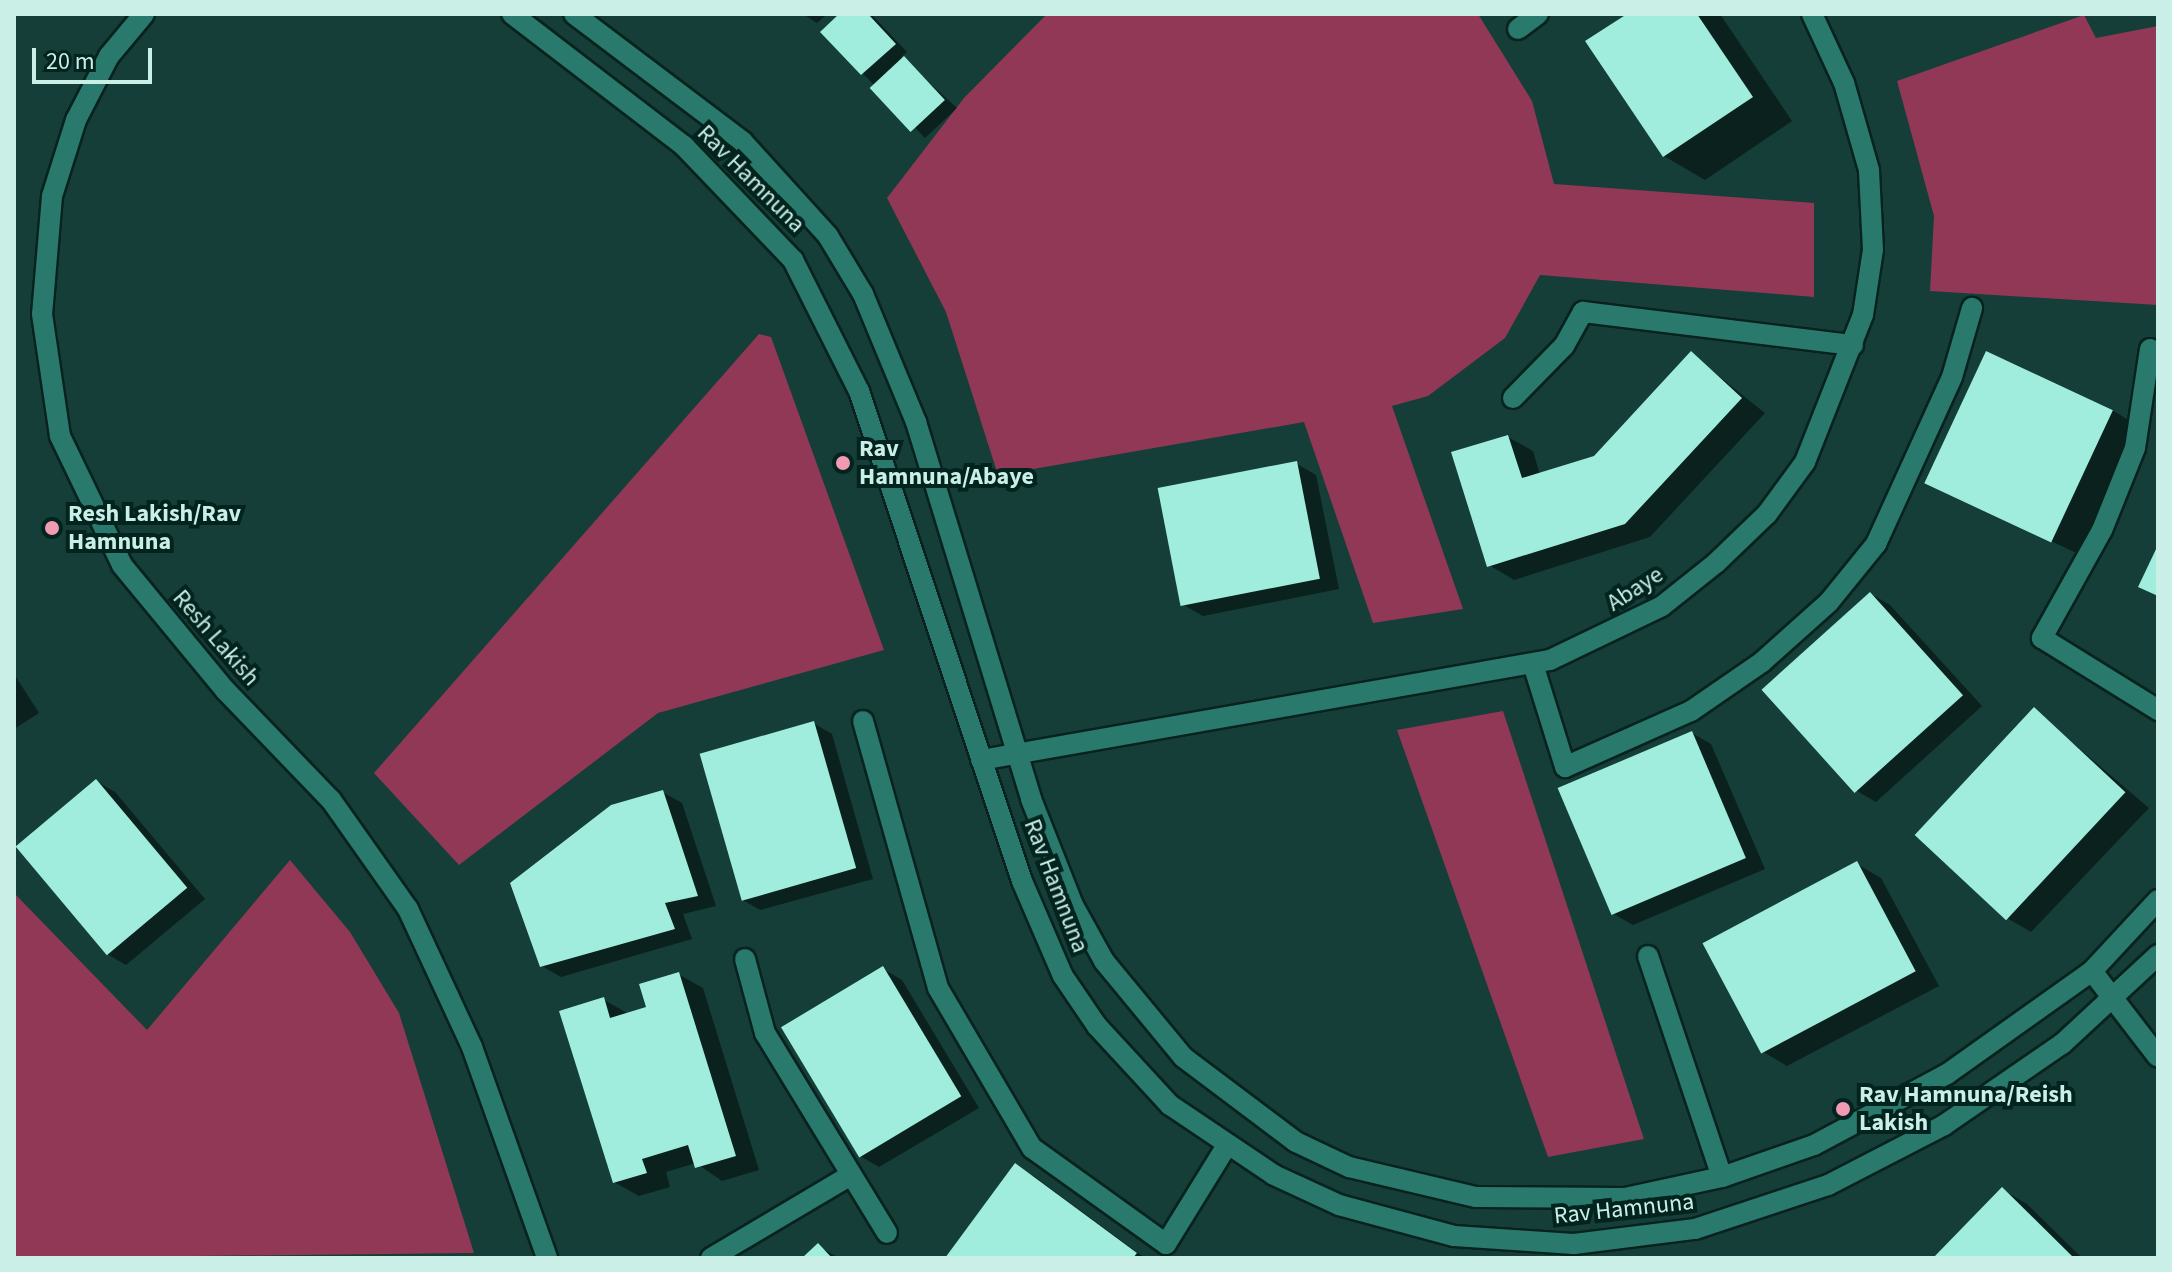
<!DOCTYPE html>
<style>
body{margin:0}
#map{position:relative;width:2172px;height:1272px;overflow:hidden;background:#143e37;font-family:"Source Sans 3",sans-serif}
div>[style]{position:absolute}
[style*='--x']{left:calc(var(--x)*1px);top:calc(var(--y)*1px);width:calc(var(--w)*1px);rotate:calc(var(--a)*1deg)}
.green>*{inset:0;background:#913857}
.shadow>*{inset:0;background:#0007}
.building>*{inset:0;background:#a0edde;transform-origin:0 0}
.roads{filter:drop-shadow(2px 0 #09221e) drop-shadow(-2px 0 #09221e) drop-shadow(0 2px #09221e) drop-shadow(0 -2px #09221e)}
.service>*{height:20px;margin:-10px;padding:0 10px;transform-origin:10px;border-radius:10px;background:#29796d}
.minor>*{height:20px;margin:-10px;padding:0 10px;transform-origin:10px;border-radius:10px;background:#29796d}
.tertiary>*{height:20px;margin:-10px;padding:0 10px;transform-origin:10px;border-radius:10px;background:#29796d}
.dots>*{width:22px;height:22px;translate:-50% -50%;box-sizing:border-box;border:4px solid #02231e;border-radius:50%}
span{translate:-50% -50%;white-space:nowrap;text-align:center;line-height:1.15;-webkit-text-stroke:8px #02231e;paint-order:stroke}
.street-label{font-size:24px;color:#caefe7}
.poi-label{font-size:24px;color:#caefe7;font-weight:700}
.left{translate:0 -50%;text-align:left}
.frame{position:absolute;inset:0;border:16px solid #caefe7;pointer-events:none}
.scale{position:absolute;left:32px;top:48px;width:120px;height:36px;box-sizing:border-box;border:4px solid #caefe7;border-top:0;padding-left:10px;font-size:24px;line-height:28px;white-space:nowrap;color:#caefe7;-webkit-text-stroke:6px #02231e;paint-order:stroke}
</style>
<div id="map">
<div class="green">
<div style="clip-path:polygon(1047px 14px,1478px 14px,1532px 101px,1554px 184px,1814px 203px,1814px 297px,1540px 275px,1505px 338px,1428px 396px,1392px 406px,1463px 609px,1373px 623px,1304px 422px,998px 475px,946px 312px,887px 198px,964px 98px)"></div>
<div style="clip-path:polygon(2084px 15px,2096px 38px,2158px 26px,2158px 305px,1930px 291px,1934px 216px,1897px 81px)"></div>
<div style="clip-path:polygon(759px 334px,771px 337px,884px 650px,658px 713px,459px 865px,374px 773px)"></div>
<div style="clip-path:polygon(1503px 711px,1644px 1139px,1548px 1157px,1397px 730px)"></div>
<div style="clip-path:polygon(290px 860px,350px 932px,399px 1013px,474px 1253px,14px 1258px,14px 893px,147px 1030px)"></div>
</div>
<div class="shadow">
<div style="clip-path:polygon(803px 14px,827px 14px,817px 23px)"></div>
<div style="clip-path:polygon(842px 14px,871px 14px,907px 52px,901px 57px,957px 108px,925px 138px,823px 32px)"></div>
<div style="clip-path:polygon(1630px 14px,1720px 14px,1792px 121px,1705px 180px,1664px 156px)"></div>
<div style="clip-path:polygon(1691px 354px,1765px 413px,1650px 537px,1514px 580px,1489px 565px,1508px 437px,1533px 451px,1540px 475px,1595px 458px)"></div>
<div style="clip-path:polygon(2112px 410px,2145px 430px,2087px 558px,1929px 483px)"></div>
<div style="clip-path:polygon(1297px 464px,1316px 475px,1339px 589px,1203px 616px,1184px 605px)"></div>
<div style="clip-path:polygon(1871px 594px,1890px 605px,1982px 706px,1876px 802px,1857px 791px)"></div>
<div style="clip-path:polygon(14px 674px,39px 713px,14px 729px)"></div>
<div style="clip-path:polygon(2034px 710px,2149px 808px,2031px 932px,2007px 918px)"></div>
<div style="clip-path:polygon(813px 723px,832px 734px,873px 879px,760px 910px,741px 899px)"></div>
<div style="clip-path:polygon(1692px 733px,1711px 744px,1765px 869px,1633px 925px,1614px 914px)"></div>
<div style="clip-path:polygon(96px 781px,115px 792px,205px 899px,126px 965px,107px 954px)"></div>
<div style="clip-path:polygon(662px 792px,682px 803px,716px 906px,683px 914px,692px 939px,561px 977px,542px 966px)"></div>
<div style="clip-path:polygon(1857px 864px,1881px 878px,1939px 986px,1787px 1066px,1762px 1051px)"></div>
<div style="clip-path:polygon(883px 969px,902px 980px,979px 1108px,879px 1167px,860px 1156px)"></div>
<div style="clip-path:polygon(678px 974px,703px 988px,759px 1170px,722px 1181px,696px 1163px,666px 1172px,670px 1187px,639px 1196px,614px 1182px,604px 1000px,629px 1014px,648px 1008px)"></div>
<div style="clip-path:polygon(1016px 1166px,1035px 1177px,1145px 1258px,947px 1258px)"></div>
<div style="clip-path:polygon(2003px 1190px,2027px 1204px,2082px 1258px,1935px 1258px)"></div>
<div style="clip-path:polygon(818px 1246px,839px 1258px,805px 1258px)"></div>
</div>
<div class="building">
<div style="clip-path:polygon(839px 14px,868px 14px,896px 44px,861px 75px,820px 32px)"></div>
<div style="clip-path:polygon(1627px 14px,1697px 14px,1753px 97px,1663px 157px,1585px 41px)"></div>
<div style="left:904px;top:56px;width:60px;height:47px;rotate:47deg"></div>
<div style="clip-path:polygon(1691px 351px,1742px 398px,1625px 524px,1487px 567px,1451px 452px,1508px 435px,1522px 478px,1594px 456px)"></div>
<div style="left:1986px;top:351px;width:140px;height:146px;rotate:25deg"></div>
<div style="left:1297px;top:461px;width:120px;height:142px;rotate:79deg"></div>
<div style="clip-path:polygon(2158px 545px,2158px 596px,2138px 587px)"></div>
<div style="left:1870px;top:592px;width:139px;height:146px;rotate:48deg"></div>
<div style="left:2034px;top:707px;width:125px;height:175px;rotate:43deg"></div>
<div style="left:814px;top:721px;width:153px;height:119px;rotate:74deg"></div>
<div style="left:1692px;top:731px;width:138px;height:146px;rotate:67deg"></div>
<div style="left:96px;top:779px;width:142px;height:105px;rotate:50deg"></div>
<div style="clip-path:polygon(663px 790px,698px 896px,665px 903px,675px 929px,540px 967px,510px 883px,611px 805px)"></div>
<div style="left:1857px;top:861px;width:125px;height:175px;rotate:62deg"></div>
<div style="left:883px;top:966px;width:152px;height:119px;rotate:59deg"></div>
<div style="clip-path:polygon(679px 972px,736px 1156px,695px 1168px,688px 1145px,642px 1159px,647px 1173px,613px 1183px,559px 1011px,604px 997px,610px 1018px,646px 1007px,639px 984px)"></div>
<div style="clip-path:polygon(1015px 1163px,1137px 1253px,1133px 1258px,945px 1258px)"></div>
<div style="clip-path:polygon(2002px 1187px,2074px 1258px,1933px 1258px)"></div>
<div style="clip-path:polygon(818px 1243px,832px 1258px,802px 1258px)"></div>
</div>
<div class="roads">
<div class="service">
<div style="--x:1518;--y:29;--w:25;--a:-37"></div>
<div style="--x:2150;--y:349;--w:100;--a:98.6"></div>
<div style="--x:2135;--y:448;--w:88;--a:111.9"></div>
<div style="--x:2102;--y:530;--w:124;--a:119.1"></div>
<div style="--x:2042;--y:638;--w:137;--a:31.8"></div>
<div style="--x:1513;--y:398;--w:73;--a:-45.6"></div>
<div style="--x:1564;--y:346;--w:39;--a:-61"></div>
<div style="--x:1583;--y:312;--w:272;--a:7"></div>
<div style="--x:1533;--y:664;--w:108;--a:72.7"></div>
<div style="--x:1565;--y:767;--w:138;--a:-24"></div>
<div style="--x:1691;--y:711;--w:86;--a:-34.6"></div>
<div style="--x:1762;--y:662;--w:90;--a:-41.8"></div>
<div style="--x:1829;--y:602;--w:75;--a:-51"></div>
<div style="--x:1876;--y:544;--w:183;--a:-65.5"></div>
<div style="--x:1952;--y:377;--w:72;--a:-73.8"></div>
<div style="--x:863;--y:721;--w:277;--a:74.3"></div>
<div style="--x:938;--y:988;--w:186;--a:59.6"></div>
<div style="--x:1032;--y:1148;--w:165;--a:35.6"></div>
<div style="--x:1166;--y:1244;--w:114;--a:-58.3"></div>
<div style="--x:1648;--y:956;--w:233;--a:71.5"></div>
<div style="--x:745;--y:959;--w:77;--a:74.9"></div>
<div style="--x:765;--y:1033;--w:234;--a:58.6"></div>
<div style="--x:711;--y:1258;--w:163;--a:-30.7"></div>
</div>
<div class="minor">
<div style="--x:144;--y:14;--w:55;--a:129.8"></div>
<div style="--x:109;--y:56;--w:72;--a:117.3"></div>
<div style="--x:76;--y:120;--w:80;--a:107.5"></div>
<div style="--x:52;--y:196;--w:118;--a:94.8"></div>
<div style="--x:42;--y:314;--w:123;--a:81.6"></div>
<div style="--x:60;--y:436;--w:143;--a:64.3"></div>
<div style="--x:122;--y:565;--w:163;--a:50.5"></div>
<div style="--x:226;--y:691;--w:151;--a:46.1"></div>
<div style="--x:331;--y:800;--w:133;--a:54.8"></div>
<div style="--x:408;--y:909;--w:152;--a:65.1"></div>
<div style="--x:472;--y:1047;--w:224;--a:70.4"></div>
<div style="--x:981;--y:760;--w:578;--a:-9.97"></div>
<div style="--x:1550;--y:660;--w:124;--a:-25.7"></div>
<div style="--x:1662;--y:606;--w:69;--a:-38.5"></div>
<div style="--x:1716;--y:563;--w:71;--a:-43.9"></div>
<div style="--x:1767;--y:514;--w:64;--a:-53.8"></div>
<div style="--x:1805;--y:462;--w:158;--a:-68.5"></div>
<div style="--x:1863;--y:315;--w:66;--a:-81.3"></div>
<div style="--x:1873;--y:250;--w:80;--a:-92.9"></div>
<div style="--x:1869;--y:170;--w:91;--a:-106"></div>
<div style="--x:1844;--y:83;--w:76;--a:-114.9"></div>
<div style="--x:2092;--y:971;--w:108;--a:52.5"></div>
</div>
<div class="tertiary">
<div style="--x:512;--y:14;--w:217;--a:37.5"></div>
<div style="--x:684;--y:146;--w:158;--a:46.3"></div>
<div style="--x:793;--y:260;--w:147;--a:63.3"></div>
<div style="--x:859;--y:391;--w:516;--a:71.6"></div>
<div style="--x:1022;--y:881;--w:103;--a:66.7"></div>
<div style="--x:1063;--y:976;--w:60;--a:55.8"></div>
<div style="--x:1097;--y:1026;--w:108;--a:47.3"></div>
<div style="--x:1170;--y:1105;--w:125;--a:33.9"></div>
<div style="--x:1274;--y:1175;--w:72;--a:24.8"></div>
<div style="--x:1339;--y:1205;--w:119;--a:15.1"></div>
<div style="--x:1454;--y:1236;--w:120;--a:3.8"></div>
<div style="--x:1574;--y:1244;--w:122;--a:-7.1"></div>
<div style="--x:1695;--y:1229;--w:140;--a:-18.3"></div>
<div style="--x:1828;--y:1185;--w:131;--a:-27.3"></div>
<div style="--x:1944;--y:1125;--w:143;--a:-34.5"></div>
<div style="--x:2062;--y:1044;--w:131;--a:-42.8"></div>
<div style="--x:574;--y:14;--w:211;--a:37.1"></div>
<div style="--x:742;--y:141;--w:128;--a:47.8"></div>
<div style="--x:828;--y:236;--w:68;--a:58.9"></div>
<div style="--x:863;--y:294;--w:139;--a:67.5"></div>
<div style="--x:916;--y:422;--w:394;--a:73"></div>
<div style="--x:1031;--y:799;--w:114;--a:68.4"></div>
<div style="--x:1073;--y:905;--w:64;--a:61"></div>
<div style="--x:1104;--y:961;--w:124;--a:50.5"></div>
<div style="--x:1183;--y:1057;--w:141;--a:37"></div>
<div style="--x:1296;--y:1142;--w:59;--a:25.3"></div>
<div style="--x:1349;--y:1167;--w:130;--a:13.3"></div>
<div style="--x:1476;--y:1197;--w:149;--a:0.4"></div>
<div style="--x:1625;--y:1198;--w:99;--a:-12.2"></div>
<div style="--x:1722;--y:1177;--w:97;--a:-19.2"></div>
<div style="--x:1814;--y:1145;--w:151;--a:-28.1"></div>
<div style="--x:1947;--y:1074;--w:178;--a:-35.4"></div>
<div style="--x:2092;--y:971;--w:97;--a:-47.1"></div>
</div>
</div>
<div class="dots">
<div style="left:843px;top:463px;background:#f19ab3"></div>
<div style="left:52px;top:528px;background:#f19ab3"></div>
<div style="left:1843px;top:1109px;background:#f19ab3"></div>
</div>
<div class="street-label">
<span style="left:751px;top:179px;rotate:45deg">Rav Hamnuna</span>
<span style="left:1635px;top:589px;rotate:-33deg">Abaye</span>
<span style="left:216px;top:638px;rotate:49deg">Resh Lakish</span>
<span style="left:1056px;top:886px;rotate:69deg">Rav Hamnuna</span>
<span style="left:1624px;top:1209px;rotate:-6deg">Rav Hamnuna</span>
</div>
<div class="poi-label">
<span class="left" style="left:859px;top:463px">Rav<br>Hamnuna/Abaye</span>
<span class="left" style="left:68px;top:528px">Resh Lakish/Rav<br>Hamnuna</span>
<span class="left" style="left:1859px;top:1109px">Rav Hamnuna/Reish<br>Lakish</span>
</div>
<div class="frame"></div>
<div class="scale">20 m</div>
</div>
